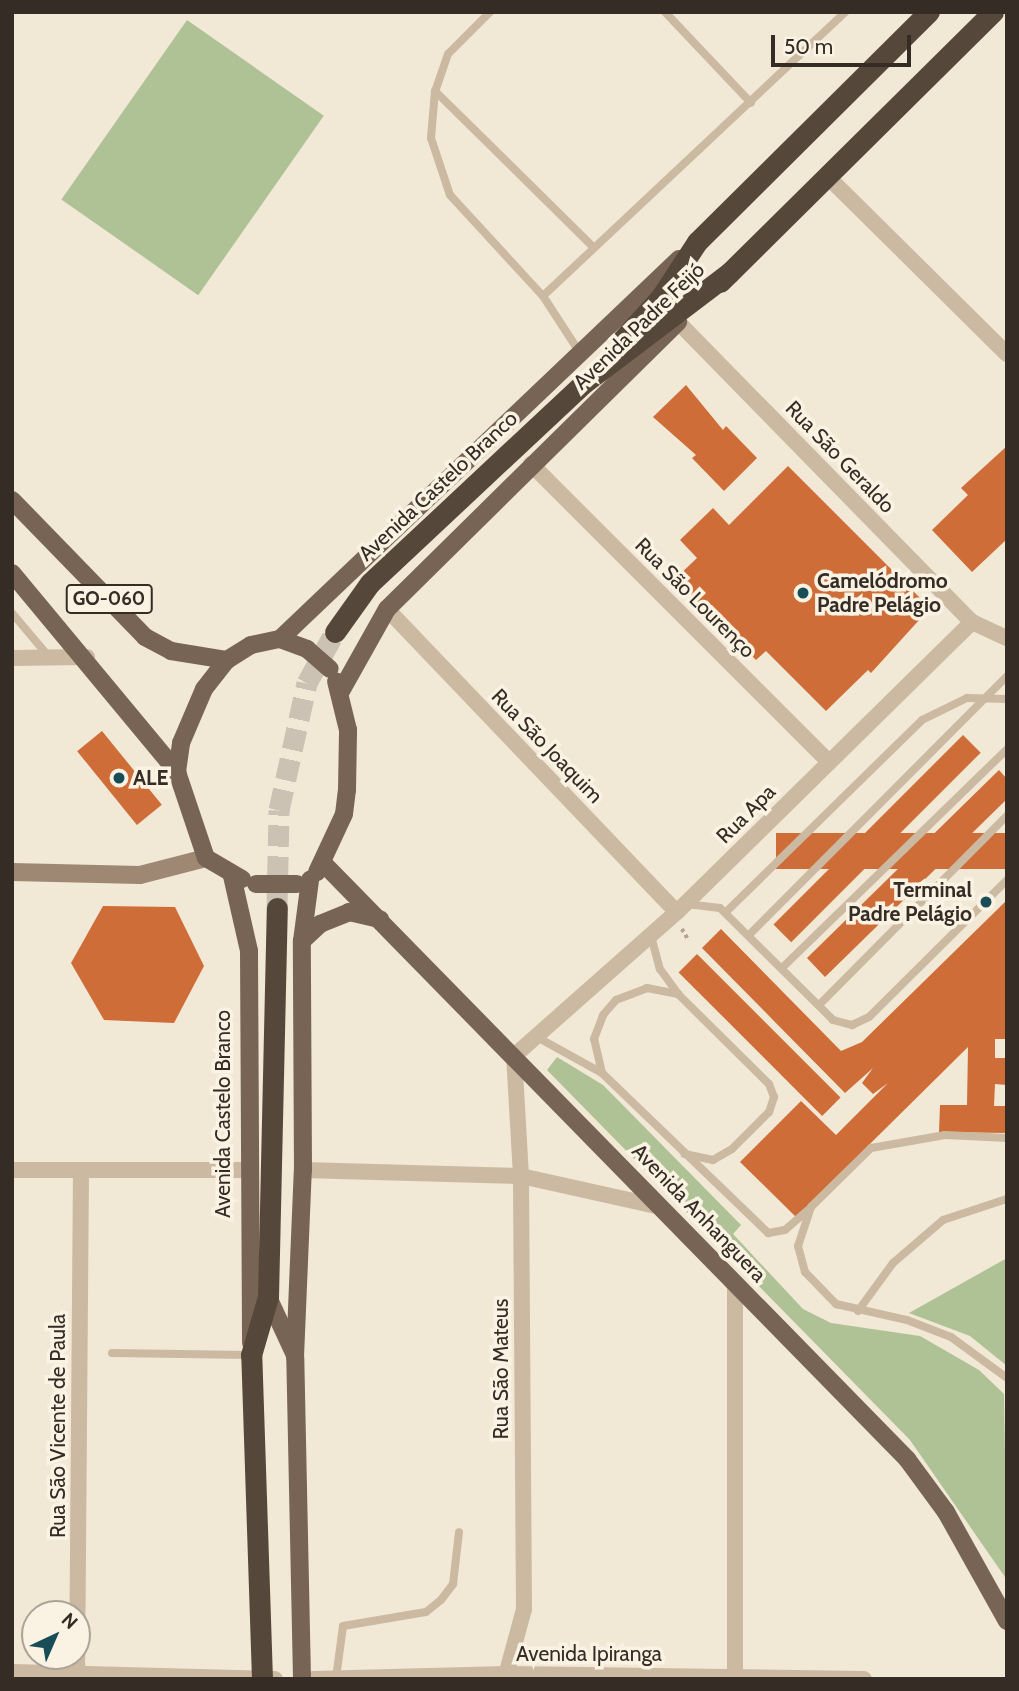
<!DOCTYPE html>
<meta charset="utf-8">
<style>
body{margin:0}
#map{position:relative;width:1019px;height:1691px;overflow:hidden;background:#f2e8d6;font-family:Cabin,sans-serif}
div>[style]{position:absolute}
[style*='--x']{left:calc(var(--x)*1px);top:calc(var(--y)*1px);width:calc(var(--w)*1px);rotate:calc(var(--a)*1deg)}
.green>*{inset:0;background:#aec296;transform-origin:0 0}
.building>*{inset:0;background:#ce6d38;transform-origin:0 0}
.highway-tunnel>*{height:21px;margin-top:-10.5px;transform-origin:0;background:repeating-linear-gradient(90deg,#ccc2b3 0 21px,transparent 0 31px)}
.path>*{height:3.5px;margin-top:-1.75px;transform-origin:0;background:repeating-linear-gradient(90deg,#b7a38c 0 3.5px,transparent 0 7px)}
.lane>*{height:8px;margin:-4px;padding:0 4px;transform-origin:4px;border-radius:4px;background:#cbb9a2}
.street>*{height:16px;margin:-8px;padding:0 8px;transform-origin:8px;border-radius:8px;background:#cbb9a2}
.secondary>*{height:18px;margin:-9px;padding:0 9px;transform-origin:9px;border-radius:9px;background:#9e8873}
.primary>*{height:18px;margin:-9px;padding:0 9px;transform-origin:9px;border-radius:9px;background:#786455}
.highway>*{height:21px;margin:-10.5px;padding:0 10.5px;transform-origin:10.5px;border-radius:10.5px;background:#56473b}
.primary-bridge>*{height:18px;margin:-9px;padding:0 9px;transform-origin:9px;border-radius:9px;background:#786455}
.dots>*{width:19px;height:19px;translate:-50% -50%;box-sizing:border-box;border:4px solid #faf2e2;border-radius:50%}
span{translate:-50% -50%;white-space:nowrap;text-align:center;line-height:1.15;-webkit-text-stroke:7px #faf2e2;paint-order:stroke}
.shield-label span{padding:2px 5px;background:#faf2e2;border:2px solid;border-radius:5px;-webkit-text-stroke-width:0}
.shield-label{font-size:19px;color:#352c25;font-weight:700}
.street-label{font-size:21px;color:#352c25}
.poi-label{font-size:21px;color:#352c25;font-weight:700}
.left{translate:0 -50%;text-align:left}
.right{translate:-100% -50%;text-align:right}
.frame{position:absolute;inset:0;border:14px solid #352c25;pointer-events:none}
.north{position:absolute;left:21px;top:1600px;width:70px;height:70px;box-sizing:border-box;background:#faf2e2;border:2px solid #aba396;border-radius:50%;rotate:44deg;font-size:19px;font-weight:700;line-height:28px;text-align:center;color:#352c25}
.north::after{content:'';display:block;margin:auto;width:24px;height:32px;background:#184d58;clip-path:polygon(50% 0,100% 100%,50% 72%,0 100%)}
.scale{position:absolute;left:771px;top:35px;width:140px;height:32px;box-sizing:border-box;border:4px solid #352c25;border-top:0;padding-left:9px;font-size:21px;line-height:24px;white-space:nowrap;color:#352c25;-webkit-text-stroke:5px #faf2e2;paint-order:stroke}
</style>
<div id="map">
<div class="green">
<div style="left:187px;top:20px;width:167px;height:219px;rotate:35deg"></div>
<div style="clip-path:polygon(557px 1057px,603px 1085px,741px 1225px,733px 1234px,803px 1309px,831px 1323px,920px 1336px,979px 1370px,1004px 1394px,1007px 1580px,910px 1440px,547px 1070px)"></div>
<div style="clip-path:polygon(1007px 1258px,1007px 1366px,970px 1336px,909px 1313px)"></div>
</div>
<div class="building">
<div style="clip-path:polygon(686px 385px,723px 430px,726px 426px,757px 458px,724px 491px,692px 458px,696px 455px,653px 417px)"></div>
<div style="clip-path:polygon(1007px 446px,1007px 539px,972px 572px,932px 530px,968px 495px,961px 488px)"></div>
<div style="clip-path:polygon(788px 466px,930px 608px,871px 673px,868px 670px,826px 711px,766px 651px,756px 660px,675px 579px,697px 558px,680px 540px,713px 508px,729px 525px)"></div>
<div style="left:102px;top:731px;width:95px;height:32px;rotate:51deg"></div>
<div style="left:963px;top:735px;width:25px;height:268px;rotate:45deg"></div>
<div style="clip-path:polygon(999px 770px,1007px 779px,1007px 799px,825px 977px,807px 958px)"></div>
<div style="left:1007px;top:833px;width:36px;height:231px;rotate:90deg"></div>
<div style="clip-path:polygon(1007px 900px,1007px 1039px,995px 1039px,995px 1058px,1007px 1058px,1007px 1085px,995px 1084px,994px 1106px,1007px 1106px,1007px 1133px,939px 1132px,940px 1105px,967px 1105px,968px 1047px,796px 1217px,740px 1162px,801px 1101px,836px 1135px,888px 1083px,873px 1094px,862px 1083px,873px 1068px,845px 1093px,702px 948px,721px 929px,841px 1051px,862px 1042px)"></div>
<div style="clip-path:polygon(103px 906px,175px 907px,204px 966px,174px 1023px,104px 1020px,71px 963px)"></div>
<div style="left:697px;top:954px;width:203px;height:26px;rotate:45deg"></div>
</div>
<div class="highway-tunnel">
<div style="--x:277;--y:908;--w:98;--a:-88.8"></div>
<div style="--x:279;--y:810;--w:130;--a:-77.6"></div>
<div style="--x:307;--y:683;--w:58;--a:-61.2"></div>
</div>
<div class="path">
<div style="--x:682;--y:929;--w:12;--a:59"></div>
</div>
<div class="lane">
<div style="--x:490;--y:12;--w:59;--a:135"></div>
<div style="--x:448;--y:54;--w:39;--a:109"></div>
<div style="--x:435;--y:91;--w:223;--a:44.6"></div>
<div style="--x:665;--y:12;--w:125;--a:46.6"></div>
<div style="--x:435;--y:91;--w:47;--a:94.9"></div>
<div style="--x:431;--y:138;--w:60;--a:71.6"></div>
<div style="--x:450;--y:195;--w:137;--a:47.4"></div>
<div style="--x:543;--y:296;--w:415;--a:-43.2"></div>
<div style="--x:543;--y:296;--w:68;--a:57"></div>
<div style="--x:12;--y:613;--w:59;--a:49.8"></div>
<div style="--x:687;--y:904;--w:33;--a:7"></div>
<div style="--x:720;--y:908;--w:159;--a:44.7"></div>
<div style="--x:833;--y:1020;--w:20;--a:15"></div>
<div style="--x:852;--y:1025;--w:19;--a:-25"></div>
<div style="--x:869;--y:1017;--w:194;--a:-44.8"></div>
<div style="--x:726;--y:912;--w:274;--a:-44.4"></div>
<div style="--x:922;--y:720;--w:50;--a:-26.1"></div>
<div style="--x:967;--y:698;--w:40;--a:1.4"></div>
<div style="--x:749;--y:935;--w:366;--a:-45.1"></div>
<div style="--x:651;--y:936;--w:34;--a:75"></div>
<div style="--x:660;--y:969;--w:31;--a:54"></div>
<div style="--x:782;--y:968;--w:314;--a:-44.2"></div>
<div style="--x:819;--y:1005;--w:267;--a:-45.2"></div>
<div style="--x:535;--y:1036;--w:77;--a:28.9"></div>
<div style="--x:602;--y:1073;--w:231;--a:43.9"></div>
<div style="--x:768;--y:1233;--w:17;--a:-10"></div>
<div style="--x:785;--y:1230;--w:29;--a:-41"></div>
<div style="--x:602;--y:1073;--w:35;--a:-103"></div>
<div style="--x:594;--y:1039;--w:26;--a:-69"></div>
<div style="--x:603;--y:1015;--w:20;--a:-49"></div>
<div style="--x:616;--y:1000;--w:33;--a:-21"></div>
<div style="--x:647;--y:988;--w:32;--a:11"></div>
<div style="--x:678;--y:994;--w:128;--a:44.7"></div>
<div style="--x:769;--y:1084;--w:14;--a:69"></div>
<div style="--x:774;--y:1097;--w:16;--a:108"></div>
<div style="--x:769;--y:1112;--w:52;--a:135"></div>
<div style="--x:732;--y:1149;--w:22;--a:150"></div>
<div style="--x:713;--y:1160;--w:29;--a:-168"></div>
<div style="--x:1007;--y:1138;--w:62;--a:-177.2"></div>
<div style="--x:945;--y:1135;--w:75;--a:170"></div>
<div style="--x:871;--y:1148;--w:84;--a:135.5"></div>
<div style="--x:811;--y:1207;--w:41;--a:108.4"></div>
<div style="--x:798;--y:1246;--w:27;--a:75"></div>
<div style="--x:805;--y:1272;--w:45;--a:45.9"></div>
<div style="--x:836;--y:1304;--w:73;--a:12.7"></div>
<div style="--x:907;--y:1320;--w:47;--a:21.1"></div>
<div style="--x:951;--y:1337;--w:69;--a:36.2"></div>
<div style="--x:858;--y:1311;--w:59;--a:-53.9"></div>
<div style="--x:893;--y:1263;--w:66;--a:-40.7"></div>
<div style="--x:943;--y:1220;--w:67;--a:-18.2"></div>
<div style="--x:112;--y:1353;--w:137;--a:0.8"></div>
<div style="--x:336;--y:1678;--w:52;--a:-82.3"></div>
<div style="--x:343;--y:1626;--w:84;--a:-9.6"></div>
<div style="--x:426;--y:1612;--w:19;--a:-39"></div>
<div style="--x:441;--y:1600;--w:20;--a:-53"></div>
<div style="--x:453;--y:1584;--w:52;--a:-83.4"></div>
</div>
<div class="street">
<div style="--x:827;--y:176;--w:253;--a:44.7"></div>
<div style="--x:678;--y:322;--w:420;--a:45.6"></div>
<div style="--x:972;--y:622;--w:38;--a:25"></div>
<div style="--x:531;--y:464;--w:421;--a:45"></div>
<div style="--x:387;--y:609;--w:419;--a:46.3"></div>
<div style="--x:12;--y:658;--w:75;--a:-0.8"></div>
<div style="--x:12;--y:1170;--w:234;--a:0"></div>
<div style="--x:303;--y:1170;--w:218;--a:1.6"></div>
<div style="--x:521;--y:1176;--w:143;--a:12.5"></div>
<div style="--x:735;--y:1283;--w:392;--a:90"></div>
<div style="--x:12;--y:1672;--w:263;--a:1.5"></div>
<div style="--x:77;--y:1679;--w:506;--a:-89.55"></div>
<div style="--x:313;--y:1679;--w:193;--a:-1.5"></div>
<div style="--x:506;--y:1674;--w:358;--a:0.8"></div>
<div style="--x:505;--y:1679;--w:73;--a:-74.8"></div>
<div style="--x:524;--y:1609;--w:433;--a:-90.4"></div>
<div style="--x:521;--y:1176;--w:120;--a:-93.3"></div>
<div style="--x:514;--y:1056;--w:217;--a:-41.5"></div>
<div style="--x:677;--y:912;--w:414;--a:-44.5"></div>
</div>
<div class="secondary">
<div style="--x:12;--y:872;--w:128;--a:1.3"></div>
<div style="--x:140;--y:875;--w:68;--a:-14.4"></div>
</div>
<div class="primary">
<div style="--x:12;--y:500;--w:191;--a:45.8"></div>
<div style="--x:145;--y:637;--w:30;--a:28"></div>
<div style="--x:171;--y:651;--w:57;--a:9.1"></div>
<div style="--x:12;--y:573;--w:259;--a:50.3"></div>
<div style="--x:280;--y:639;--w:551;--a:-43.6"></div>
<div style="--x:341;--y:691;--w:94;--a:-60.7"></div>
<div style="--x:387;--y:609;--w:409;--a:-44.6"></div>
<div style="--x:324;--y:864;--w:833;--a:45.58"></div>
<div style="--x:907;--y:1459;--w:66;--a:53.7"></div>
<div style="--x:946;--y:1512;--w:125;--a:60.8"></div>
<div style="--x:317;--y:872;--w:64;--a:-65"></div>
<div style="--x:344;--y:814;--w:24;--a:-83"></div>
<div style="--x:347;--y:790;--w:60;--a:-89"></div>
<div style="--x:348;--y:730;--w:50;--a:-103.8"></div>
<div style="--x:232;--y:876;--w:77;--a:77.2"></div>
<div style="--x:249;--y:951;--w:392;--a:89.7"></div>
<div style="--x:242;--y:879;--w:42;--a:-149.7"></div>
<div style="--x:206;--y:858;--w:91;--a:-108.6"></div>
<div style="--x:177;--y:772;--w:29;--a:-82"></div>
<div style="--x:181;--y:743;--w:59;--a:-66.9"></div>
<div style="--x:204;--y:689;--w:37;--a:-52"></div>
<div style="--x:227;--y:660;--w:28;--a:-32"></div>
<div style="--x:251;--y:645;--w:30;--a:-12"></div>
<div style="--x:280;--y:639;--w:29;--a:20"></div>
<div style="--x:302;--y:941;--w:25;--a:-43"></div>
<div style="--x:320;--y:924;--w:31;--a:-22"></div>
<div style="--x:349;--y:912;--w:32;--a:13"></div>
<div style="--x:268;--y:1297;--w:62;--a:65.1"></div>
<div style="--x:302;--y:1679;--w:322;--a:-91.2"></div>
<div style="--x:295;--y:1357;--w:187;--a:-87.6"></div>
<div style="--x:303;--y:1170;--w:229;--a:-90.3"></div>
<div style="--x:302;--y:941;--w:62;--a:-82.5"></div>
</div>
<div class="highway">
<div style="--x:720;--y:282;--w:384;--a:-44.7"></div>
<div style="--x:622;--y:340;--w:58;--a:-47.8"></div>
<div style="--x:661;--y:297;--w:66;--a:-56.8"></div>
<div style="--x:697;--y:242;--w:327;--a:-44.8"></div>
<div style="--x:335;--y:632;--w:60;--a:-54.5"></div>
<div style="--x:370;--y:583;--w:293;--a:-43.1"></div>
<div style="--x:584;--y:383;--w:183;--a:-37.2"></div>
<div style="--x:262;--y:1679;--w:324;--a:-91.9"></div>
<div style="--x:251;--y:1355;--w:60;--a:-73.7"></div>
<div style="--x:268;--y:1297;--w:389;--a:-88.7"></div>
</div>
<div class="primary-bridge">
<div style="--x:307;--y:649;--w:30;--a:41"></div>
<div style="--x:256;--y:884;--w:41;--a:0"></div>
</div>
<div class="dots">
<div style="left:803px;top:593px;background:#184d58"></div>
<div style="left:119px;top:778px;background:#184d58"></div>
<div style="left:986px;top:902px;background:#184d58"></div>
</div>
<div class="shield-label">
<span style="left:109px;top:599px">GO-060</span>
</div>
<div class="street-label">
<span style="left:639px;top:326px;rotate:-44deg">Avenida Padre Feijó</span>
<span style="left:840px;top:457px;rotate:46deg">Rua São Geraldo</span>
<span style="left:438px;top:486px;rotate:-43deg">Avenida Castelo Branco</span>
<span style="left:695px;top:598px;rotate:45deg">Rua São Lourenço</span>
<span style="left:547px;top:746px;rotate:46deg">Rua São Joaquim</span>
<span style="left:746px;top:814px;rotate:-45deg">Rua Apa</span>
<span style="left:223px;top:1114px;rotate:-90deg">Avenida Castelo Branco</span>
<span style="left:699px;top:1213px;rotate:46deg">Avenida Anhanguera</span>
<span style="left:501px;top:1369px;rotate:-90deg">Rua São Mateus</span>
<span style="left:58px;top:1426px;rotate:-90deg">Rua São Vicente de Paula</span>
<span style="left:589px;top:1654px">Avenida Ipiranga</span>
</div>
<div class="poi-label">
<span class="left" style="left:817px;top:593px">Camelódromo<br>Padre Pelágio</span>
<span class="left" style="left:133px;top:778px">ALE</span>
<span class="right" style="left:972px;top:902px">Terminal<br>Padre Pelágio</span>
</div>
<div class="frame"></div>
<div class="north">N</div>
<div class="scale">50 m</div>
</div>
